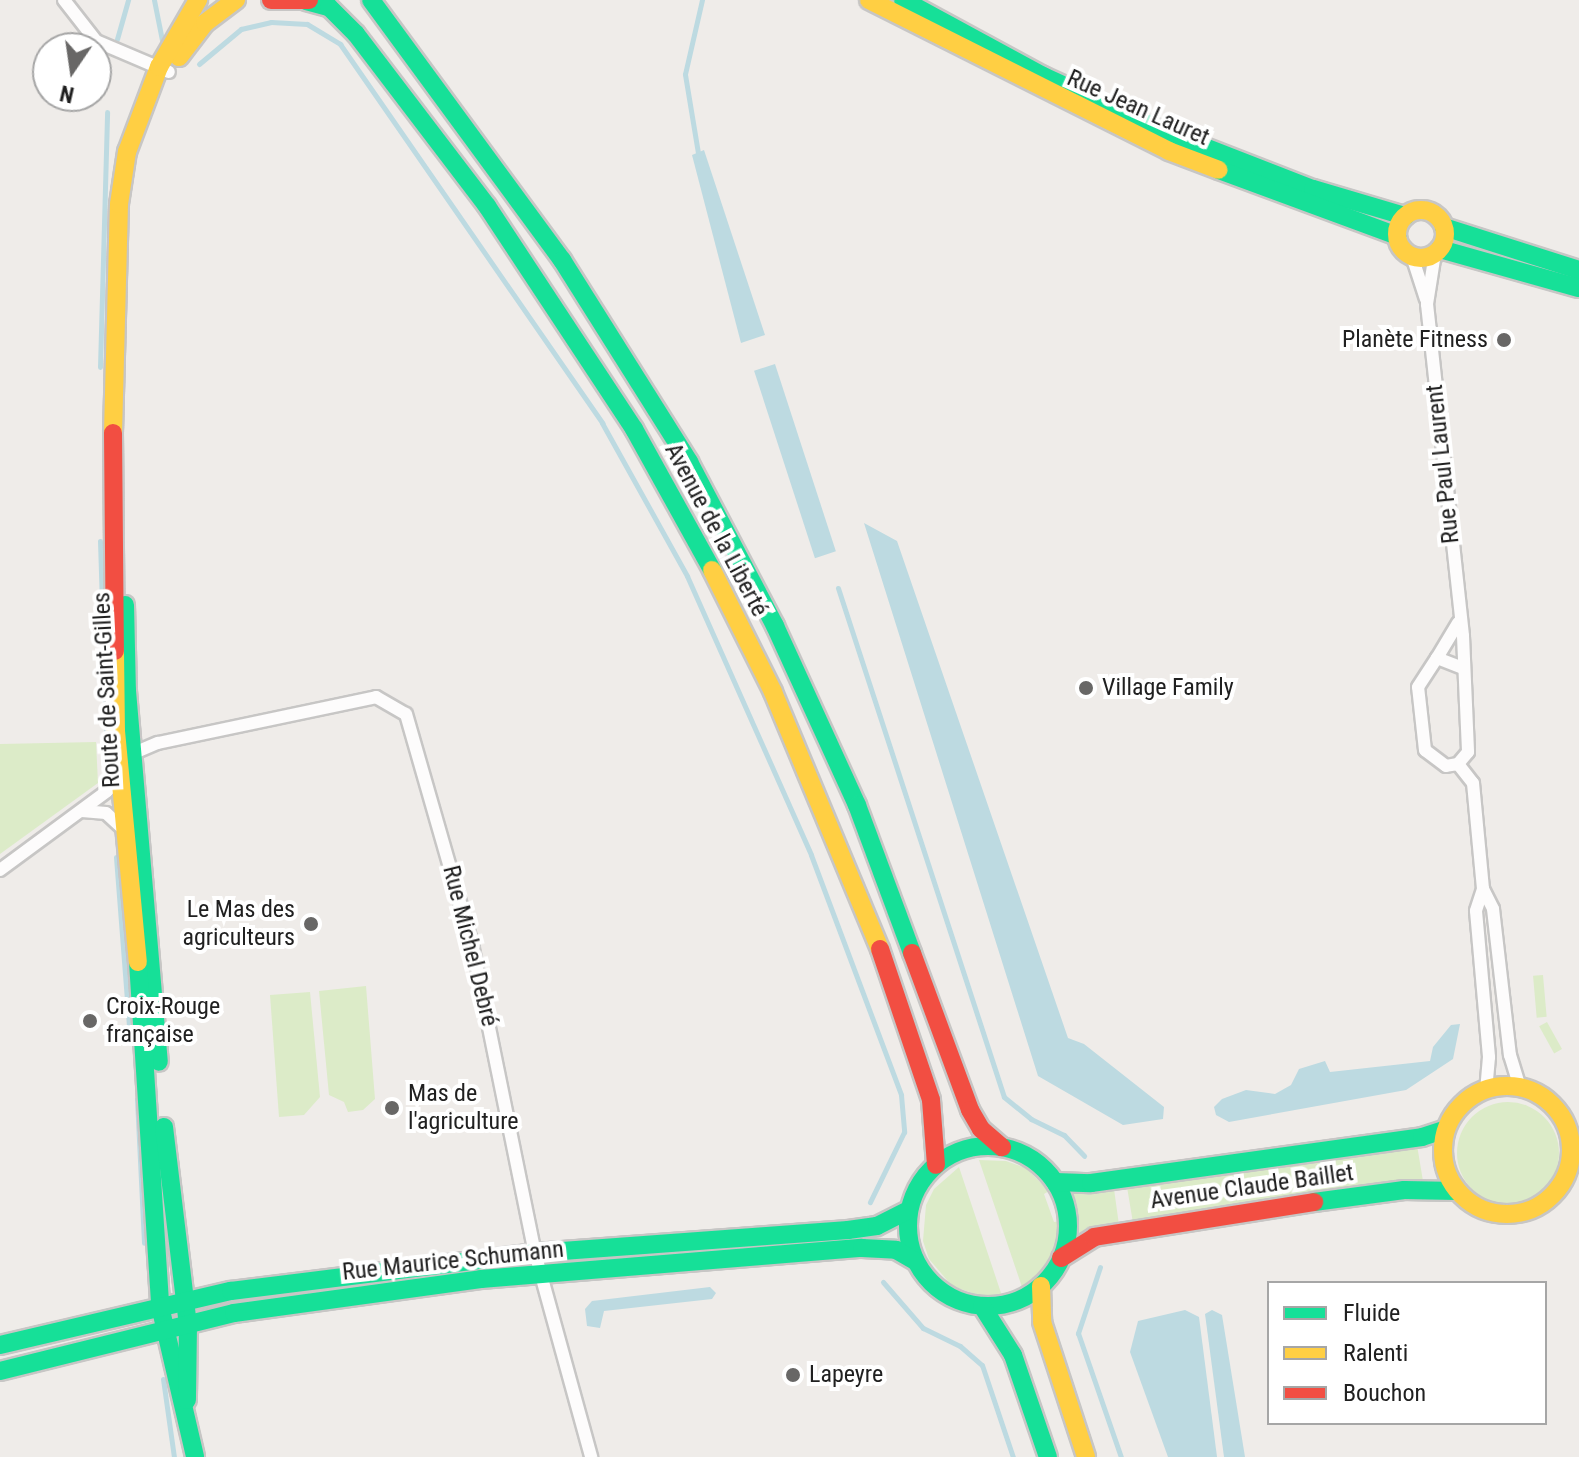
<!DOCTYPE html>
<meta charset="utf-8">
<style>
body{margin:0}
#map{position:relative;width:1579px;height:1457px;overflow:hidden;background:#efece9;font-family:"Roboto Condensed",sans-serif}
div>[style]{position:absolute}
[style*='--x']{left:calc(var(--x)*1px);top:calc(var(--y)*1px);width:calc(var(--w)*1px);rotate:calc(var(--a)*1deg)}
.grass>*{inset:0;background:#dcebc8;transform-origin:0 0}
.round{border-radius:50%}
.water>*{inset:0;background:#bddae1;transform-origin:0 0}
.stream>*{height:5px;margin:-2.5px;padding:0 2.5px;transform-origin:2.5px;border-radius:2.5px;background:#bddae1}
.roads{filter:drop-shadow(2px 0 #c7c6c5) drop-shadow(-2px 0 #c7c6c5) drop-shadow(0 2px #c7c6c5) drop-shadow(0 -2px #c7c6c5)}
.street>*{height:12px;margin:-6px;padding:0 6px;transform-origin:6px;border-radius:6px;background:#fdfcfc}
.fast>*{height:18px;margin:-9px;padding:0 9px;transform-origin:9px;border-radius:9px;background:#16e098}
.fast>.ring{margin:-9px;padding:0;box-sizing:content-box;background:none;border:18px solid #16e098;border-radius:50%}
.slow>*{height:18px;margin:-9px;padding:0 9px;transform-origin:9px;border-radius:9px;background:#ffcf43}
.slow>.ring{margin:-9px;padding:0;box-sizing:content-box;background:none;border:18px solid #ffcf43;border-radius:50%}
.jam>*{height:18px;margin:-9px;padding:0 9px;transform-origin:9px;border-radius:9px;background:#f24e42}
.dots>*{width:22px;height:22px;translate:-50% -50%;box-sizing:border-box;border:4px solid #fff;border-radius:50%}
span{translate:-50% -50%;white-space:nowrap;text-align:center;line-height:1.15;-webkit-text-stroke:8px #fff;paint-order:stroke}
.street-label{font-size:24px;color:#202020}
.poi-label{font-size:24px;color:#202020}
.right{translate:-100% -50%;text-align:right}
.left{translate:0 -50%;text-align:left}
.legend{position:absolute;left:1267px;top:1281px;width:280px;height:144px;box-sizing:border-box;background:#fff;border:2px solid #a6a6a6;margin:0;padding:10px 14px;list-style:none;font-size:24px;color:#202020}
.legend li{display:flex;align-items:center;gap:16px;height:40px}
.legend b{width:40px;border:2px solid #a6a6a6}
.north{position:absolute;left:32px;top:32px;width:80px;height:80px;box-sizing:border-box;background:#fff;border:2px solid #a6a6a6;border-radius:50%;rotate:193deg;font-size:22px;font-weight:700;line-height:32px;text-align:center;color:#202020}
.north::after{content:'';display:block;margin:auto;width:28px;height:36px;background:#686766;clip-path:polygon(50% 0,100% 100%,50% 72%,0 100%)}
</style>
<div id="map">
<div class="grass">
<div style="clip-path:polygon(96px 742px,98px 783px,0 854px,0 744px)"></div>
<div style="left:1543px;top:975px;width:42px;height:10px;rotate:85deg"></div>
<div style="clip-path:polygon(366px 986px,375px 1099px,363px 1110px,348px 1112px,344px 1102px,329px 1095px,319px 991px)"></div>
<div style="clip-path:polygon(310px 992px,320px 1097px,304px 1115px,279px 1117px,270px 995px)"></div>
<div style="left:1547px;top:1022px;width:31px;height:9px;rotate:61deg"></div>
<div class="round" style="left:1457px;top:1102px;width:102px;height:102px"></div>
<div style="clip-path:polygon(1417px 1145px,1423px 1181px,1270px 1199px,1133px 1223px,1127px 1187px)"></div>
<div style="clip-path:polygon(979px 1160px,1006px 1161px,1026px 1168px,1049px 1191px,1044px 1194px,1054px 1222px,1061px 1221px,1053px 1261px,1023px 1290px)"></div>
<div style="clip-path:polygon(959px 1167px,1002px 1296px,987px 1298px,952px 1286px,929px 1259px,923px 1241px,926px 1205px,934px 1189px)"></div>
<div style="clip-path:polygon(1114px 1189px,1119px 1225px,1080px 1238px,1073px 1190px)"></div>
</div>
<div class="water">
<div style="clip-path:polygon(704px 150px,765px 335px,741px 343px,692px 155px)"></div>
<div style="left:775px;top:364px;width:197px;height:22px;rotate:72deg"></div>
<div style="clip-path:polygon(864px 523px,897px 541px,1068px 1038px,1084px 1044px,1164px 1107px,1163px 1119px,1123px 1125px,1038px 1076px)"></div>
<div style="clip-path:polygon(1460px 1024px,1453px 1059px,1406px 1090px,1229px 1122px,1216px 1115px,1214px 1107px,1222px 1099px,1246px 1090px,1275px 1094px,1291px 1085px,1299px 1069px,1325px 1061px,1330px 1072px,1430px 1061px,1433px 1047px,1451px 1025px)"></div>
<div style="clip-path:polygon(710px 1287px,716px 1293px,712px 1299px,604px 1311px,600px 1328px,587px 1326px,585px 1309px,592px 1301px)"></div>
<div style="clip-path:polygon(1185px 1310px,1199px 1317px,1217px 1457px,1168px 1457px,1130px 1352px,1138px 1321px)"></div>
<div style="clip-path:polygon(1212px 1310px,1222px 1315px,1245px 1457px,1224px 1457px,1205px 1314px)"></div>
</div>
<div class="stream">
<div style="--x:154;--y:0;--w:41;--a:78.7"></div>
<div style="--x:117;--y:39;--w:41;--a:-74.2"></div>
<div style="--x:199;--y:64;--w:55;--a:-39.8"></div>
<div style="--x:241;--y:29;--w:31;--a:-13"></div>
<div style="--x:271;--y:22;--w:36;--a:3"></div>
<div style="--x:307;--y:24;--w:39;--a:31"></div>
<div style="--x:340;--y:44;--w:461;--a:55.3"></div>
<div style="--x:602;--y:423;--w:175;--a:60.9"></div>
<div style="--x:687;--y:576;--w:305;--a:66"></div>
<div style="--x:811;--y:855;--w:256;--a:69.4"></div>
<div style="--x:901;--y:1095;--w:37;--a:85"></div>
<div style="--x:904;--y:1132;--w:78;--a:115.9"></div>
<div style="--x:699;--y:159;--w:86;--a:-99.4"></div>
<div style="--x:685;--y:74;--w:76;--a:-77.1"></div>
<div style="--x:100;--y:367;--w:255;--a:-88.4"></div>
<div style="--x:100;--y:541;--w:196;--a:88.2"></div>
<div style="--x:838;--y:588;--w:535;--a:71.94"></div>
<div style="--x:1004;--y:1097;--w:35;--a:39"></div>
<div style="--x:1031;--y:1119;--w:37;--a:26"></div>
<div style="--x:1064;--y:1135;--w:29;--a:46"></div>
<div style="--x:116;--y:857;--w:169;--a:85.6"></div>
<div style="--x:137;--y:1099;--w:144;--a:87.2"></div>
<div style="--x:1100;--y:1267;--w:70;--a:108.4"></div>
<div style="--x:1078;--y:1333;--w:131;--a:70.9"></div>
<div style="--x:883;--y:1282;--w:61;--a:49"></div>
<div style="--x:923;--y:1328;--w:41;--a:25.9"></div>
<div style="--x:960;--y:1346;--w:29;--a:41"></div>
<div style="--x:982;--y:1365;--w:97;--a:71.4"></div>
<div style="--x:163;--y:1379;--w:79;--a:82"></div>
</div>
<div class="roads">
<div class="street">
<div style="--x:64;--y:0;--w:52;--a:52"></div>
<div style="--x:96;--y:41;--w:79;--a:23"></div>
<div style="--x:1435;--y:253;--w:52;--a:98.9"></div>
<div style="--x:1427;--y:304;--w:334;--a:83.8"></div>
<div style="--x:1463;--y:636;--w:116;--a:87.5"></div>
<div style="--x:1468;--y:752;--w:16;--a:130"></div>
<div style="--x:1458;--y:764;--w:12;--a:171"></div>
<div style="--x:1446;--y:766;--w:26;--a:-143"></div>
<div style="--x:1425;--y:750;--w:63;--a:-96.3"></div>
<div style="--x:1418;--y:687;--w:35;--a:-57"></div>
<div style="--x:1437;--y:658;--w:28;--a:21"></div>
<div style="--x:1412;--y:256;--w:45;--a:72"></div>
<div style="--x:1437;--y:658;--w:41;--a:-59"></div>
<div style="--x:1458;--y:764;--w:24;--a:52"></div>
<div style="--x:1473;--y:783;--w:106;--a:84.6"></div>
<div style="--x:1483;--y:889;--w:22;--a:63"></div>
<div style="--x:1493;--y:909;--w:147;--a:83.4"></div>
<div style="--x:1510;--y:1055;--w:34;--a:73"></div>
<div style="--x:82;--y:811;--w:24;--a:5"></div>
<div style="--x:106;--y:813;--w:26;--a:43"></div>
<div style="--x:0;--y:870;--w:133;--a:-36.4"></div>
<div style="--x:107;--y:791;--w:47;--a:-54.6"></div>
<div style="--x:134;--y:753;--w:26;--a:-23"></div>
<div style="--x:158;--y:743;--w:223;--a:-11.9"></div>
<div style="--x:376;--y:697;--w:34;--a:30"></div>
<div style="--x:406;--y:714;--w:239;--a:74"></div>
<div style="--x:472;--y:944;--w:315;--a:78.5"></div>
<div style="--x:535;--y:1253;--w:212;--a:74.6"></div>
<div style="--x:1483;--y:889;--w:23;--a:108"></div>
<div style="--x:1476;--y:911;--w:147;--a:84.9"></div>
<div style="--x:1489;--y:1057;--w:33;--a:95"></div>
</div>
<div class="fast">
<div style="--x:371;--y:0;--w:323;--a:53.7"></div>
<div style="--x:562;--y:260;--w:239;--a:57.8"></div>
<div style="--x:689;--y:462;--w:185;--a:62.3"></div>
<div style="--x:775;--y:626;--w:197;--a:65.4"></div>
<div style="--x:857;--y:805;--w:158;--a:69.6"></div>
<div style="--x:903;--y:0;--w:159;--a:28.5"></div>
<div style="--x:1043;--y:76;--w:127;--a:24.7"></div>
<div style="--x:1158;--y:129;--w:166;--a:21.2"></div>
<div style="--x:1313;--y:189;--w:96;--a:16.4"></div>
<div style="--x:306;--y:1;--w:24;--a:15"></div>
<div style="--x:329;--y:7;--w:38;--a:45"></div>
<div style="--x:356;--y:34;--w:216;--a:52.7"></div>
<div style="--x:487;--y:206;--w:267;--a:56.6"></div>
<div style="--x:634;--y:429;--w:161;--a:61"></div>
<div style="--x:1219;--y:170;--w:190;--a:20.3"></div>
<div style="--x:1444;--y:227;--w:142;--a:17.7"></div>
<div style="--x:1440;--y:249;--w:144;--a:15.7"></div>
<div style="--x:125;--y:605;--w:86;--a:88.7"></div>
<div style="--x:127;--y:691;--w:372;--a:85.1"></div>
<div style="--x:138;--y:962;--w:345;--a:86.3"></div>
<div style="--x:160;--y:1306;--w:155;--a:76.9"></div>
<div style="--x:164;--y:1127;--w:198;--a:83.1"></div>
<div style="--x:188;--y:1324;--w:76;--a:90.8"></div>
<div class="ring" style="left:908px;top:1146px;width:142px;height:142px"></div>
<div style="--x:1055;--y:1182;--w:36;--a:2"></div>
<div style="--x:1091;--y:1183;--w:334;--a:-7.9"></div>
<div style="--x:1422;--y:1137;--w:25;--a:-18"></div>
<div style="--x:1314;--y:1202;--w:91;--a:-7.6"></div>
<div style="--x:1404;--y:1190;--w:53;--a:1.1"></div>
<div style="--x:982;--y:1306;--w:58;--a:57.7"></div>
<div style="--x:1013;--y:1355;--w:108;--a:71.1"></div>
<div style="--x:0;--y:1345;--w:237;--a:-13.2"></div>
<div style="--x:231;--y:1291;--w:306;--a:-7.1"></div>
<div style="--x:535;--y:1253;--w:314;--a:-4.2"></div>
<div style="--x:848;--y:1230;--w:29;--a:-8"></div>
<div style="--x:877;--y:1226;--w:36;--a:-27"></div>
<div style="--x:0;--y:1371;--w:241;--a:-13.9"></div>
<div style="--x:234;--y:1313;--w:249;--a:-7.8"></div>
<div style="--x:481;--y:1279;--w:382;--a:-4.7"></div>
<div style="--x:862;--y:1248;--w:34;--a:3"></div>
<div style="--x:896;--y:1250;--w:22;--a:30"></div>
</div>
<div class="slow">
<div style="--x:869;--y:0;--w:336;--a:26.7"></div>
<div style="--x:1169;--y:151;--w:53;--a:20.8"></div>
<div style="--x:179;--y:57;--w:43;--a:-52.6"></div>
<div style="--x:205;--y:23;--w:39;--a:-37"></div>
<div class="ring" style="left:1397px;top:210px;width:30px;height:30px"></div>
<div style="--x:113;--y:433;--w:229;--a:-88.5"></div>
<div style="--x:119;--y:204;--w:53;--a:-81.3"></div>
<div style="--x:127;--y:152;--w:91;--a:-69.4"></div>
<div style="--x:159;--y:67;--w:78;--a:-59.8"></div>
<div style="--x:712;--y:570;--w:136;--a:63.4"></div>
<div style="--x:773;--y:692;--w:278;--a:67.4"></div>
<div style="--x:115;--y:651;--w:80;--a:89.3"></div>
<div style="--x:116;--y:731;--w:232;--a:84.6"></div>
<div class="ring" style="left:1443px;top:1086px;width:110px;height:110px"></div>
<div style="--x:1041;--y:1286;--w:36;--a:88"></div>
<div style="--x:1042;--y:1322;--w:142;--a:71.9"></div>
</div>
<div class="jam">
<div style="--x:271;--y:0;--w:38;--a:0"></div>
<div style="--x:113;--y:433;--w:218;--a:89.5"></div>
<div style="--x:880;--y:949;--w:159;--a:71.3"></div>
<div style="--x:931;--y:1100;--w:65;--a:85.6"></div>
<div style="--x:912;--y:953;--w:167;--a:69.7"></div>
<div style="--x:970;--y:1110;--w:22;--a:60"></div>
<div style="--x:981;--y:1129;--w:28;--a:41"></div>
<div style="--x:1061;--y:1258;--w:39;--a:-32"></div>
<div style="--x:1094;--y:1237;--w:223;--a:-9"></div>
</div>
</div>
<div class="dots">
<div style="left:1504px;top:340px;background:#686766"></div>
<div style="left:1086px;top:688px;background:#686766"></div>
<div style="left:311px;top:924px;background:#686766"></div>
<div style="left:90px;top:1021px;background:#686766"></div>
<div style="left:392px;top:1108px;background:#686766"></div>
<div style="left:793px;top:1375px;background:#686766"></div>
</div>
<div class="street-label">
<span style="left:1138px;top:108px;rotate:24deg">Rue Jean Lauret</span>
<span style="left:1443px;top:464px;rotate:-96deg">Rue Paul Laurent</span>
<span style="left:716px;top:530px;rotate:62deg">Avenue de la Liberté</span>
<span style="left:107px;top:690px;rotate:-93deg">Route de Saint-Gilles</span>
<span style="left:470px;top:946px;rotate:76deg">Rue Michel Debré</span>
<span style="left:1252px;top:1187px;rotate:-8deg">Avenue Claude Baillet</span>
<span style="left:453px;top:1261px;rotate:-6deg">Rue Maurice Schumann</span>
</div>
<div class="poi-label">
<span class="right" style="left:1488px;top:340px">Planète Fitness</span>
<span class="left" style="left:1102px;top:688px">Village Family</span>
<span class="right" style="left:295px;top:924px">Le Mas des<br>agriculteurs</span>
<span class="left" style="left:106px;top:1021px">Croix-Rouge<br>française</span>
<span class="left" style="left:408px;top:1108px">Mas de<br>l'agriculture</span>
<span class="left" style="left:809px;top:1375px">Lapeyre</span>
</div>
<ul class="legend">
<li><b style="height:10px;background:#16e098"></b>Fluide</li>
<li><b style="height:10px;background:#ffcf43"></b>Ralenti</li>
<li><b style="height:10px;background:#f24e42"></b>Bouchon</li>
</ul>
<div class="north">N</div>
</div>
